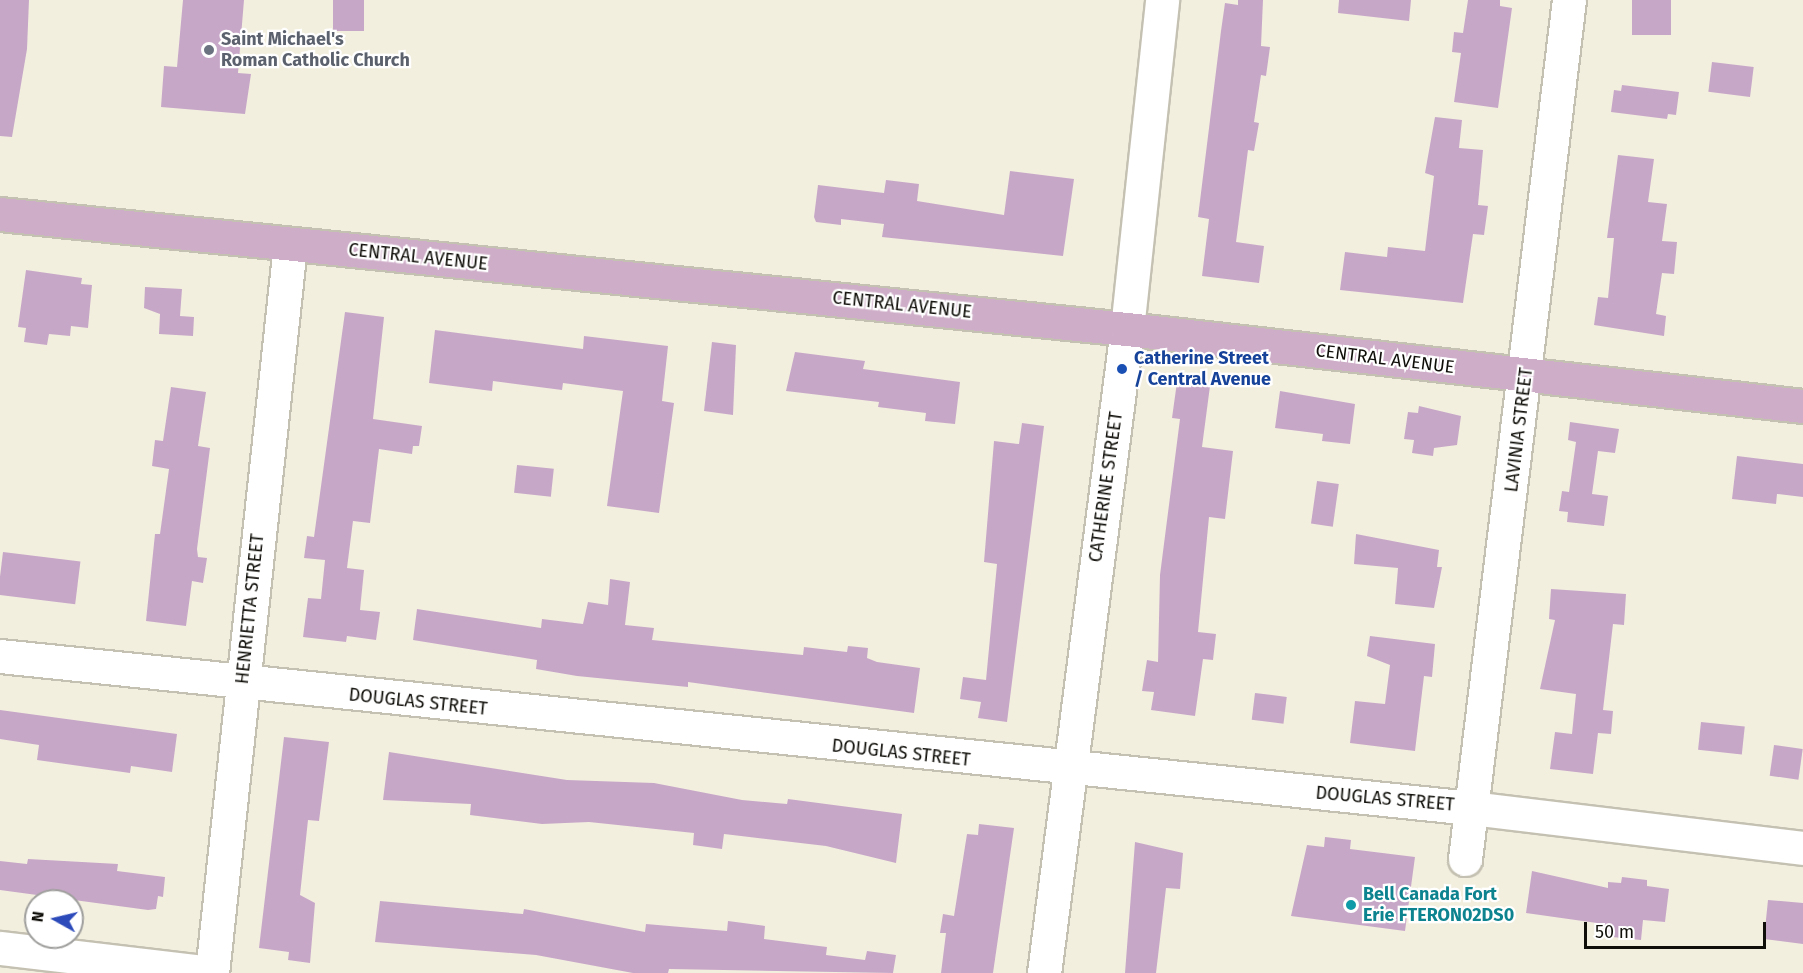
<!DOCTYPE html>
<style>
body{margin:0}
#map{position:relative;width:1803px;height:973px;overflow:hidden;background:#f3efdf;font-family:"Fira Sans",sans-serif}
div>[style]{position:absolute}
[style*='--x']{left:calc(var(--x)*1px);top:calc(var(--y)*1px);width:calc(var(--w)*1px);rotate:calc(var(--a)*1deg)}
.building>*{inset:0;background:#c7a7c8;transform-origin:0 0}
.roads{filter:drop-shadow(2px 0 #c5c1b2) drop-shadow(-2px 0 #c5c1b2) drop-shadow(0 2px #c5c1b2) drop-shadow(0 -2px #c5c1b2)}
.minor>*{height:33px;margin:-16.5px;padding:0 16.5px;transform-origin:16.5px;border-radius:16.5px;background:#fff}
.major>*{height:33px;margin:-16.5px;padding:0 16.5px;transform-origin:16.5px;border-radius:16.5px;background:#ceadc8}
.dots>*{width:16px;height:16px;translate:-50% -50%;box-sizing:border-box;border:3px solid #fff;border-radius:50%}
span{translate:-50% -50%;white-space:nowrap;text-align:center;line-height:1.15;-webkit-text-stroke:4.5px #fff;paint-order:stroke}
.worship-label{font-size:18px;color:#5b616d;font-weight:700}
.left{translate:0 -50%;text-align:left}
.street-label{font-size:18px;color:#0f0e09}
.transit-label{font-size:18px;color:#164399;font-weight:700}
.culture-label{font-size:18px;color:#0d838f;font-weight:700}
.north{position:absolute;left:24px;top:889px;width:60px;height:60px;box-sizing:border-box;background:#fff;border:2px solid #9f9f9d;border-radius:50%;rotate:278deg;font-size:16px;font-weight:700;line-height:24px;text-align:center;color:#0f0e09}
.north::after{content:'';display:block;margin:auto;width:21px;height:27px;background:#2c4aba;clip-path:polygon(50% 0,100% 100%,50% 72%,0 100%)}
.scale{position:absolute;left:1584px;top:922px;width:182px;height:27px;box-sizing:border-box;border:3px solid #0f0e09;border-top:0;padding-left:8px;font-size:18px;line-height:21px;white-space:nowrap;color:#0f0e09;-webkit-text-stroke:4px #fff;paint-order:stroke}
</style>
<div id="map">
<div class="building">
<div style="clip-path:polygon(0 0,29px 0,27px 49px,12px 137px,0 136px)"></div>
<div style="clip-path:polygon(183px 0,244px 0,238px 73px,251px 74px,245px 114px,161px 107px,164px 66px,177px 67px)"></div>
<div style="left:333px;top:0;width:31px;height:31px"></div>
<div style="clip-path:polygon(1238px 0,1263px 0,1261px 46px,1270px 47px,1266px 76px,1261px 75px,1254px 122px,1259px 123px,1254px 151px,1248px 150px,1236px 242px,1264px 246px,1259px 283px,1202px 276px,1209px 219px,1198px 217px,1221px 31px,1225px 3px,1238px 5px)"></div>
<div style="clip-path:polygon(1339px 0,1411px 0,1409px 21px,1338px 13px)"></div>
<div style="clip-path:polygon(1468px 0,1500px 0,1500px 6px,1512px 8px,1498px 108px,1454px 102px,1461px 53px,1452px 52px,1454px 32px,1463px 33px)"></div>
<div style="left:1632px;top:0;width:39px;height:35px"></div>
<div style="left:1712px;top:62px;width:42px;height:30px;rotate:7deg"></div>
<div style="clip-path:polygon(1622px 85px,1679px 92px,1676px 115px,1668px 114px,1667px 119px,1611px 112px,1614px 90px,1621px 91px)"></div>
<div style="clip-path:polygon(1435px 117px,1462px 120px,1459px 148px,1483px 150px,1478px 205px,1488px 206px,1484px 235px,1473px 234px,1463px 303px,1340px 290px,1345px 252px,1387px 257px,1388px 247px,1425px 251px,1434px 176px,1425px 173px)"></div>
<div style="clip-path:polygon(1618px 155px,1654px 159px,1648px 202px,1667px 204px,1662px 241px,1677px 242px,1674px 274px,1662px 273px,1656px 314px,1666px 316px,1664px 336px,1594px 325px,1598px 297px,1608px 298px,1614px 238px,1607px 238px)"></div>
<div style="clip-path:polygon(1010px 171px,1074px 179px,1063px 256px,882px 237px,884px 224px,841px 219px,841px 225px,816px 222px,814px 217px,818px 185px,884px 193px,886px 180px,919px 184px,917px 201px,1004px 215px)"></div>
<div style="clip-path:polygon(26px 270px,82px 278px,81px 284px,92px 285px,88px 328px,71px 326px,70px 336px,49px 334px,47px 345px,24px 342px,26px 328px,18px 327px)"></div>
<div style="clip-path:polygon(145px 287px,182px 289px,180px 316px,194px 317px,193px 336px,159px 334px,160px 314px,144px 308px)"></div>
<div style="clip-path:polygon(345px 312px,384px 317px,373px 419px,422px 426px,419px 446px,413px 446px,412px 454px,379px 449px,370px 523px,353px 521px,347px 568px,364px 570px,360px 610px,380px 612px,376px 640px,347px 636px,346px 642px,303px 637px,308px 598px,321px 599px,325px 560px,304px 558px,307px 536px,314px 537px)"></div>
<div style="clip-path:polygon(435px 330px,583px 349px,584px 336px,668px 346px,662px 401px,674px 403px,659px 513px,607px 506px,623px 391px,563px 383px,562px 390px,493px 381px,492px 391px,429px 383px)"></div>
<div style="clip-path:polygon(712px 342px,736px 345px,733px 415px,704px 411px)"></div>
<div style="clip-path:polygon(795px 352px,865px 361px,863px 369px,960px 382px,955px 424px,925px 421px,926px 413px,878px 407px,879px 402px,786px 391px)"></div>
<div style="clip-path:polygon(1177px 382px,1210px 386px,1202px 447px,1233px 451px,1225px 519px,1209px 517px,1198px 632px,1216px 634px,1213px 660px,1203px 659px,1195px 716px,1151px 710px,1154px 692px,1142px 691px,1147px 660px,1158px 662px,1160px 575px,1180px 419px,1172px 418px)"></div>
<div style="clip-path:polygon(171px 387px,206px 392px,198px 446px,210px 448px,197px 549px,198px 557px,207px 558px,203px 583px,192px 581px,186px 626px,146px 621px,155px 534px,160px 534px,169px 469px,152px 466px,155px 440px,163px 441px)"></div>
<div style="clip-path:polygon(1280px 391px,1355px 404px,1350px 444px,1322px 441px,1323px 434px,1275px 428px)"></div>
<div style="clip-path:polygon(1419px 406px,1461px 416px,1457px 445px,1434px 448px,1433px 456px,1412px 453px,1414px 440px,1404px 439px,1408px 412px,1418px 413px)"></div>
<div style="clip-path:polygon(1570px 422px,1619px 429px,1615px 453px,1598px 451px,1592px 494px,1608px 496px,1604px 526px,1567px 522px,1568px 512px,1559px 511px,1562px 491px,1569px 492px,1576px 442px,1568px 440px)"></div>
<div style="clip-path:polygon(1022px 423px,1044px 426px,1007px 722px,978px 718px,981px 702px,960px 699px,963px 677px,986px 680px,997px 564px,984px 562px,994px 441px,1019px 444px)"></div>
<div style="clip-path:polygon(1737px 456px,1803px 464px,1803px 497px,1777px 494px,1776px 504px,1732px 499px)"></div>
<div style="left:517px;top:465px;width:37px;height:28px;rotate:6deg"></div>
<div style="left:1317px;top:481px;width:22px;height:43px;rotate:8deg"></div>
<div style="clip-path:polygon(1356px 534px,1439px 550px,1437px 567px,1442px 567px,1434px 608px,1395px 604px,1398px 568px,1354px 564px)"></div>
<div style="left:3px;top:552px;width:78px;height:43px;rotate:7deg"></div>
<div style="clip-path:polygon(610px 579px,630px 582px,625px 625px,654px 628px,652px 640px,803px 655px,804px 647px,847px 652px,848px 646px,868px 648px,867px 658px,877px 662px,920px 668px,914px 713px,688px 682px,688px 687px,577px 676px,536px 669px,537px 660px,413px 640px,417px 609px,541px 628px,542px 619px,583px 624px,588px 602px,608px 605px)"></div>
<div style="clip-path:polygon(1551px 589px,1626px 594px,1624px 625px,1613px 624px,1603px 710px,1613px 711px,1611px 734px,1598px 733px,1593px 774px,1550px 769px,1555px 732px,1572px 734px,1576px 694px,1540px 689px,1555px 620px,1549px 619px)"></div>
<div style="clip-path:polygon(1370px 636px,1435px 644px,1432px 677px,1424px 676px,1415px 751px,1350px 743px,1355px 701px,1385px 704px,1390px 665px,1367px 656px)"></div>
<div style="left:1255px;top:693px;width:32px;height:27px;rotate:7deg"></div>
<div style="clip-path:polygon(0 710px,177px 734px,172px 772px,131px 766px,130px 773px,37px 760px,39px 745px,0 739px)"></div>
<div style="left:1701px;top:722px;width:44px;height:28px;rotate:6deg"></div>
<div style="clip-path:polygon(284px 737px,329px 742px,319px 821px,308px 820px,300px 895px,315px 903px,310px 963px,288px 960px,289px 952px,259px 948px)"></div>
<div style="left:1774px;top:745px;width:29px;height:31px;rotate:8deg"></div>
<div style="clip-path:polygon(389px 752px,567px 780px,654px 783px,742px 800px,787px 804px,788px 799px,902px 814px,896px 863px,826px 846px,724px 834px,722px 849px,693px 845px,694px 833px,589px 822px,542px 824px,470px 815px,471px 804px,383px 800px)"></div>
<div style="clip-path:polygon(979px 824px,1014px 828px,993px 973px,941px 973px,946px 933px,940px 933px,943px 914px,954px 916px,967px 834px,978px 835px)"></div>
<div style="clip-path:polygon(1325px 837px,1351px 840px,1350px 849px,1415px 857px,1405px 931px,1291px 916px,1307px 845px,1324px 847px)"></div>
<div style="clip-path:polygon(1135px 842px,1183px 853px,1180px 889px,1166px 888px,1156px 973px,1125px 973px)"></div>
<div style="clip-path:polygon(28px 859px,118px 864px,117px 871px,165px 877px,163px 897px,158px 896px,156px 909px,148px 910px,0 890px,0 861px,27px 864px)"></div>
<div style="clip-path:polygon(1532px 871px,1608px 888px,1608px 882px,1621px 883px,1622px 877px,1647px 880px,1647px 886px,1669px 889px,1665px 922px,1643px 920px,1641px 940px,1603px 936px,1604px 924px,1526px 913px)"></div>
<div style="clip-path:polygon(1768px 900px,1803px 903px,1803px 944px,1764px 939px)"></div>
<div style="clip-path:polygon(380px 901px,523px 914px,524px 909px,645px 932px,646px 924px,727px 931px,728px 921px,765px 926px,764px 939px,827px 947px,826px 955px,865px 960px,867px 951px,896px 955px,893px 973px,669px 969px,668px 973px,633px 973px,536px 955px,375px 942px)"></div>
</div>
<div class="roads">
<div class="minor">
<div style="--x:0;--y:656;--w:1480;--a:5.9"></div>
<div style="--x:1472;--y:808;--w:333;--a:6.9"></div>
<div style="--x:1465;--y:859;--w:865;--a:-83.1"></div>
<div style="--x:0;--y:948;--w:213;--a:6.7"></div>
<div style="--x:212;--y:973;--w:732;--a:-83.88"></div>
<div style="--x:1044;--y:973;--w:649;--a:-82.66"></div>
<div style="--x:1127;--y:329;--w:331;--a:-83.9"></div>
</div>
<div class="major">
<div style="--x:0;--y:214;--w:1133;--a:5.83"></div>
<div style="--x:1127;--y:329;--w:680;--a:6.5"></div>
</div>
</div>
<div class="dots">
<div style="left:209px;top:50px;background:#6b7280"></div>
<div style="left:1122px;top:369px;background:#1a4fb4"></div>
<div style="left:1351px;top:905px;background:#0f9aa8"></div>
</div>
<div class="worship-label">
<span class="left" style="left:221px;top:50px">Saint Michael's<br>Roman Catholic Church</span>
</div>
<div class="street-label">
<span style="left:418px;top:257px;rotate:6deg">CENTRAL AVENUE</span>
<span style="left:902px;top:305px;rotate:6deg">CENTRAL AVENUE</span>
<span style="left:1385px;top:359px;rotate:7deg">CENTRAL AVENUE</span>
<span style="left:1519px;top:430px;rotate:-83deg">LAVINIA STREET</span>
<span style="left:1106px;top:487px;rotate:-82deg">CATHERINE STREET</span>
<span style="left:250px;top:609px;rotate:-84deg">HENRIETTA STREET</span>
<span style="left:418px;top:702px;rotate:6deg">DOUGLAS STREET</span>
<span style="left:901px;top:753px;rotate:6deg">DOUGLAS STREET</span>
<span style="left:1385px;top:799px;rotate:5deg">DOUGLAS STREET</span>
</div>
<div class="transit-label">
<span class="left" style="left:1134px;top:369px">Catherine Street<br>/ Central Avenue</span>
</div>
<div class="culture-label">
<span class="left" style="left:1363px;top:905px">Bell Canada Fort<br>Erie FTERON02DS0</span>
</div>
<div class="north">N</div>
<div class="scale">50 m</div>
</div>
